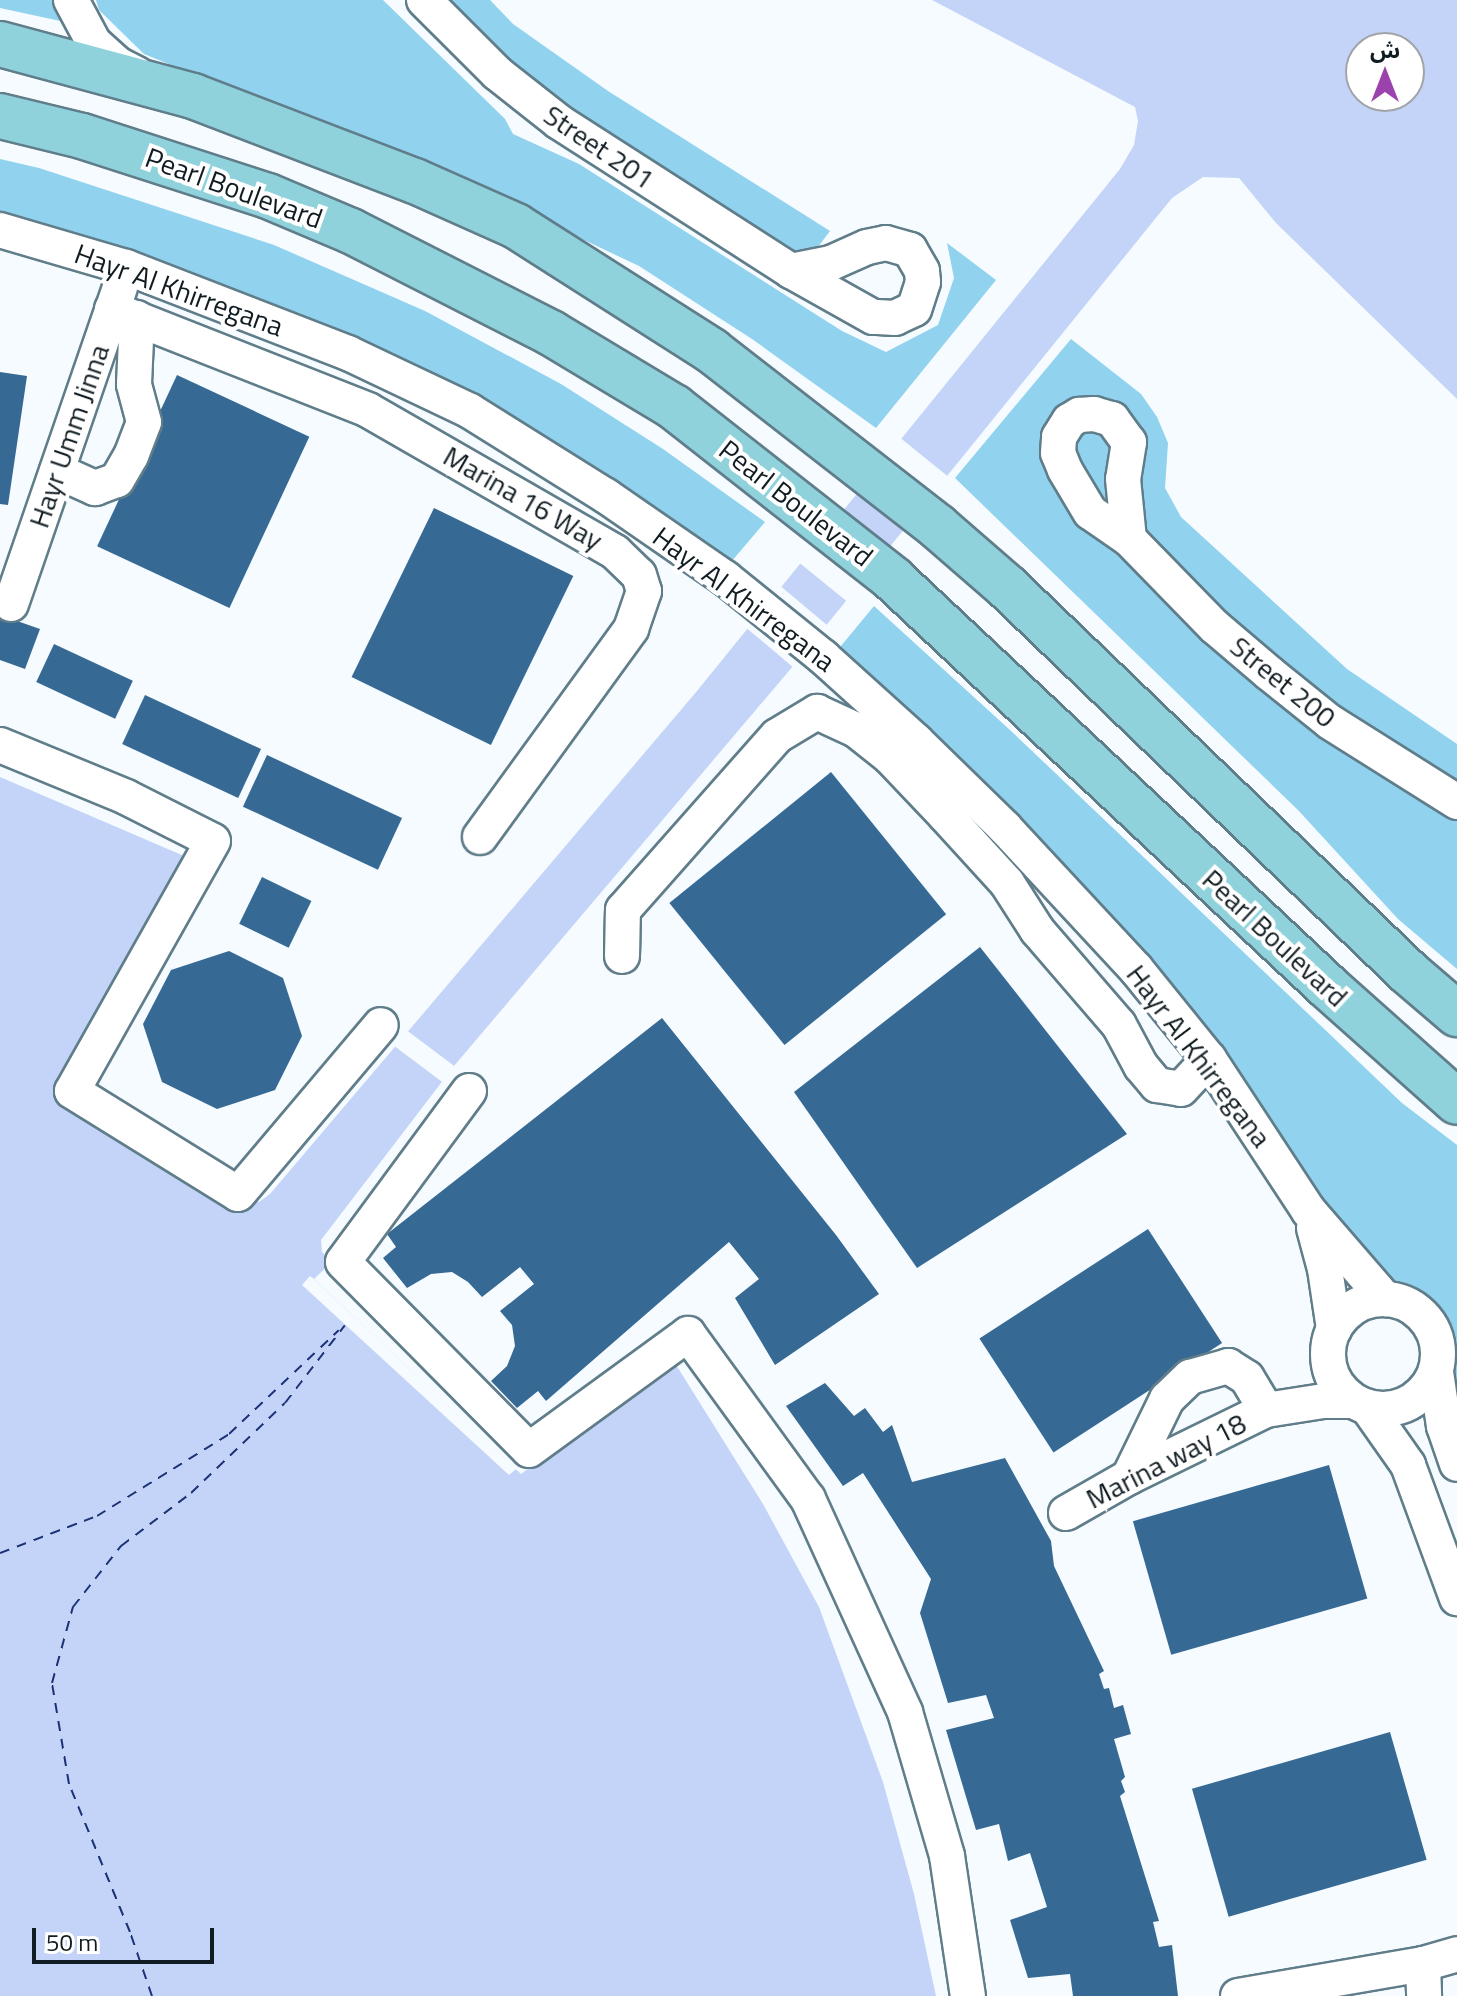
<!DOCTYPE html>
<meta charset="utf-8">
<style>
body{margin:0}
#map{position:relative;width:1457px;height:1996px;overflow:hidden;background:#f5fbfe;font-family:"Titillium Web","Noto Sans Arabic",sans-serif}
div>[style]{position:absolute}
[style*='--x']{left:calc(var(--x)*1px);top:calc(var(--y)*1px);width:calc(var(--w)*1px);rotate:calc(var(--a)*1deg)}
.green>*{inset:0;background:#91d2ef}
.water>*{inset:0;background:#c4d4f8}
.pier>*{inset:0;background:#f5fbfe;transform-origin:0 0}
.ferry>*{height:2px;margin-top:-1px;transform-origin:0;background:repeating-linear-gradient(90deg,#1a3275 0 10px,transparent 0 18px)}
.building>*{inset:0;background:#366994;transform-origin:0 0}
.roads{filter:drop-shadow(2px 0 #607d8a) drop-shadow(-2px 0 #607d8a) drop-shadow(0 2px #607d8a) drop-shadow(0 -2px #607d8a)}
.minor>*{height:34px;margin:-17px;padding:0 17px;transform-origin:17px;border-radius:17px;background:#fff}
.minor>.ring{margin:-17px;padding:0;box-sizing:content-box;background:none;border:34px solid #fff;border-radius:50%}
.major>*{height:44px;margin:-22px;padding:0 22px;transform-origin:22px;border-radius:22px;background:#8fd2dc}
span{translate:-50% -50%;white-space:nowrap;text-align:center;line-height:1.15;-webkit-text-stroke:8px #fff;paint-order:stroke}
.street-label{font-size:28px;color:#111c22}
.north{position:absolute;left:1345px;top:32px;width:80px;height:80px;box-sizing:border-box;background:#fff;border:2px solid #a0a4a7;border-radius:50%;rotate:0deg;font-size:22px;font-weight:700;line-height:32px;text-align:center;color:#111c22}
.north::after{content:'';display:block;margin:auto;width:28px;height:36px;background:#9c42ad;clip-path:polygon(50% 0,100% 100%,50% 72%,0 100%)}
.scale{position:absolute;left:32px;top:1928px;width:182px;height:36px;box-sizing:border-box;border:4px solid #111c22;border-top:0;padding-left:10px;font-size:24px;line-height:28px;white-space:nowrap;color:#111c22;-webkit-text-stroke:6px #fff;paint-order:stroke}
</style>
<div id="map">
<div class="green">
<div style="clip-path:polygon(0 0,62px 0,65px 22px,0 8px)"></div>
<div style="clip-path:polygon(96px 0,383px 0,505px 119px,513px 134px,579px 164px,842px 331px,886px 352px,938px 325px,954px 278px,947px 243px,996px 280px,876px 428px,752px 339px,639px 266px,468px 185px,144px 54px,99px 10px)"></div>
<div style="clip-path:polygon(443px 0,490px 0,513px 24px,608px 91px,830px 231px,808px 260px,675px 181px,506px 66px)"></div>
<div style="clip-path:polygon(0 159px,39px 168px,274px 245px,425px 311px,561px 384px,663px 449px,765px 522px,731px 562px,617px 485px,0 218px)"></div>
<div style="clip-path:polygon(1071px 339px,1141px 394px,1157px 417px,1168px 443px,1165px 488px,1181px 517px,1347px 669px,1457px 744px,1457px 969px,1398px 919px,1298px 810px,955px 478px)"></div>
<div style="clip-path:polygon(874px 606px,1010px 730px,1402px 1103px,1457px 1145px,1457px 1431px,1450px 1407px,1454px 1370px,1449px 1327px,1439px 1307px,1420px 1291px,1379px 1275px,1347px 1243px,1259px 1105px,836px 652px)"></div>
</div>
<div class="water">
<div style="clip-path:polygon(evenodd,932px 0,1457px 0,1457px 399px,1276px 223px,1239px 178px,1203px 177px,1172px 198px,799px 659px,454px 1066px,321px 1240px,322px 1252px,333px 1261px,314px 1279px,521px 1474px,673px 1360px,763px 1504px,819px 1607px,883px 1782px,914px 1894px,936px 1996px,0 1996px,0 777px,191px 859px,63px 1095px,234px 1212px,248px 1198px,259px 1202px,270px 1194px,697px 691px,1120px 169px,1134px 145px,1138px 121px,1135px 107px,932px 0,1361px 48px,1409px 48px,1409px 96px,1361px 96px,1361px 48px)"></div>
</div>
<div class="pier">
<div style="left:898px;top:436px;width:68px;height:70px;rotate:39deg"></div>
<div style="left:840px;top:507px;width:68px;height:69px;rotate:39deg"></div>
<div style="left:778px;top:584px;width:67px;height:54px;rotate:40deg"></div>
<div style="left:405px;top:1029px;width:65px;height:20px;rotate:37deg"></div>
<div style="clip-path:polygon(310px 1276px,314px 1279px,516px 1469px,509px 1475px,302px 1285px)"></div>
</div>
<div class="ferry">
<div style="--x:0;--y:1553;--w:104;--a:-20.9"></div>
<div style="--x:97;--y:1516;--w:155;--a:-31.8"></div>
<div style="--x:229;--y:1434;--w:151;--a:-43.4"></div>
<div style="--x:152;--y:1996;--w:68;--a:-109"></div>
<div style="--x:130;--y:1932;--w:160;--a:-112.4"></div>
<div style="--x:69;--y:1784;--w:102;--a:-99.6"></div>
<div style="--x:52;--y:1683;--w:79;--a:-74.6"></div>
<div style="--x:73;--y:1607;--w:78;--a:-51.8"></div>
<div style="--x:121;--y:1546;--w:88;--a:-37.1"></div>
<div style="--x:191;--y:1493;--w:130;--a:-43.8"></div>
<div style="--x:285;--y:1403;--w:98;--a:-52.4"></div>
</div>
<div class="building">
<div style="clip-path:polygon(0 372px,27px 376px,8px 505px,0 504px)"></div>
<div style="left:177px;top:375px;width:146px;height:189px;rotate:25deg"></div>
<div style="left:434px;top:508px;width:155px;height:188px;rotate:26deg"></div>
<div style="clip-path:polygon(0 615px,40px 629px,25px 669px,0 660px)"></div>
<div style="left:54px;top:644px;width:87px;height:42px;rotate:25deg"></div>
<div style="left:145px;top:695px;width:128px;height:54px;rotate:25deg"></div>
<div style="left:267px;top:755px;width:149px;height:57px;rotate:25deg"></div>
<div style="left:831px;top:772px;width:183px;height:208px;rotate:51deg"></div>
<div style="left:262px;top:877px;width:55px;height:52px;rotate:26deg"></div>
<div style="clip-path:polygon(980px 947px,1127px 1134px,917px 1268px,794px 1092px)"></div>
<div style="clip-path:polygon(229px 951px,283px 978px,302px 1036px,275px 1090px,217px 1109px,162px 1082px,143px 1024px,171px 970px)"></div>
<div style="clip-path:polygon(662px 1018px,836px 1235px,879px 1294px,775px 1365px,735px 1298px,759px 1279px,729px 1242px,546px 1401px,538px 1391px,517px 1408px,491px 1381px,507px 1366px,515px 1346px,512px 1325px,500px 1311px,534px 1284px,520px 1267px,482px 1297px,468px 1282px,452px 1272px,431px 1274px,407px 1288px,383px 1258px,396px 1247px,387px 1234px)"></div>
<div style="left:1148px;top:1229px;width:136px;height:201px;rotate:57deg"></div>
<div style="clip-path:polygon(825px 1383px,854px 1416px,865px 1408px,883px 1432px,892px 1425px,912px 1482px,1005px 1458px,1051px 1541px,1054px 1566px,1104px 1671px,1099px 1674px,1104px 1689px,1109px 1688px,1114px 1708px,1123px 1705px,1131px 1734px,1114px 1739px,1125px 1777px,1121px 1781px,1125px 1792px,1120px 1796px,1159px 1921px,1153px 1922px,1159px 1947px,1172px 1945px,1178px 1996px,1073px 1996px,1070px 1974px,1028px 1978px,1010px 1920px,1047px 1907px,1030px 1853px,1008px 1861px,999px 1824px,976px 1830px,946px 1730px,994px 1718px,986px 1695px,948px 1703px,920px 1613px,931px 1579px,863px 1473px,843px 1486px,786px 1406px)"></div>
<div style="left:1329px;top:1465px;width:139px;height:204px;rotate:74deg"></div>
<div style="left:1390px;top:1732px;width:133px;height:206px;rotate:74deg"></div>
</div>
<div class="roads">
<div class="minor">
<div style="--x:71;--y:0;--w:49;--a:61.9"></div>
<div style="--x:94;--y:43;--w:31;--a:42"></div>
<div style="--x:117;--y:64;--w:22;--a:27"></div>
<div style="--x:424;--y:0;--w:103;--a:45"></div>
<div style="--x:497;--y:73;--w:79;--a:38.3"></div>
<div style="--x:559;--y:122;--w:276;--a:32.7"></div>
<div style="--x:0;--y:230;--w:131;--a:16.4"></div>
<div style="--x:126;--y:267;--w:238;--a:21.2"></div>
<div style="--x:348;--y:353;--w:135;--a:25.4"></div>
<div style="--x:470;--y:411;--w:160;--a:32"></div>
<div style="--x:606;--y:496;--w:145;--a:34.6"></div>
<div style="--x:725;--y:578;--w:126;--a:38.9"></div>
<div style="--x:823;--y:657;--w:125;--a:42.1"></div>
<div style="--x:916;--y:741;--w:124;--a:44.3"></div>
<div style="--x:1005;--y:828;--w:192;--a:47.1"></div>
<div style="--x:1136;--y:969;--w:116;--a:51"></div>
<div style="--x:1209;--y:1059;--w:181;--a:56.7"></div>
<div style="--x:1308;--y:1210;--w:118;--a:49.1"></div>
<div style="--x:886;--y:243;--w:25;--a:16"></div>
<div style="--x:910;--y:250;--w:24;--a:60"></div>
<div style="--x:922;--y:271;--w:11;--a:85"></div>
<div style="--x:923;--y:282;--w:28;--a:108"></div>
<div style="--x:914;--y:309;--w:21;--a:155"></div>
<div style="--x:895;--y:318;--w:22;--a:-177"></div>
<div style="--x:873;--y:317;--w:94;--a:-150.7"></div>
<div style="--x:791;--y:271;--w:41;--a:-11.3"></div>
<div style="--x:831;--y:263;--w:39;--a:-24"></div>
<div style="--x:867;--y:247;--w:19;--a:-12"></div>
<div style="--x:112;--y:309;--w:275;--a:21.5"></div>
<div style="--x:368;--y:410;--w:285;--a:29.9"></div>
<div style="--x:615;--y:552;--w:33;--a:44"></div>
<div style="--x:639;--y:575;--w:17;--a:73"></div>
<div style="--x:644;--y:591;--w:40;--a:108.9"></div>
<div style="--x:631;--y:629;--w:257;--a:126"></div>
<div style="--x:1094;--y:414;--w:19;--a:16"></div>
<div style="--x:1112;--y:419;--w:29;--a:54"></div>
<div style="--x:1129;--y:442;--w:37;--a:99"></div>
<div style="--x:1123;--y:479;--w:60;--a:84.3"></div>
<div style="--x:1129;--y:539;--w:47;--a:-145.3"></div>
<div style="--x:1090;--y:512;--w:49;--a:-120.8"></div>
<div style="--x:1065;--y:470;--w:18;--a:-112"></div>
<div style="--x:1058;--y:453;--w:16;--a:-86"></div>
<div style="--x:1059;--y:437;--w:19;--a:-58"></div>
<div style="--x:1069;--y:421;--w:12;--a:-31"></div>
<div style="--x:1079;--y:415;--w:15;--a:-4"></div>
<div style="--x:57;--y:471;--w:42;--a:24.1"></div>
<div style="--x:95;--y:488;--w:23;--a:-20"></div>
<div style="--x:117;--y:480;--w:28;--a:-60"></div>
<div style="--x:131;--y:456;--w:36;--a:-69"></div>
<div style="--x:144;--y:422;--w:39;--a:-105"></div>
<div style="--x:134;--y:384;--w:66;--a:-87.4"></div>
<div style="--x:1129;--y:539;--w:123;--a:45.7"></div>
<div style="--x:1215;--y:627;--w:71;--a:40.4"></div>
<div style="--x:1269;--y:673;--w:78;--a:38.8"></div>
<div style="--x:1330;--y:722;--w:150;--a:32.2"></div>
<div style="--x:11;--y:604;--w:335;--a:-71"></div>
<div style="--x:0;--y:745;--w:136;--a:22.4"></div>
<div style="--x:126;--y:797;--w:97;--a:26.8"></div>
<div style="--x:213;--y:841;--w:287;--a:119.4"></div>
<div style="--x:72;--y:1091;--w:195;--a:31.8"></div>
<div style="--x:238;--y:1194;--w:221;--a:-49.8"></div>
<div style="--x:622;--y:956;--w:46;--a:-88.8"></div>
<div style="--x:623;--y:910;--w:232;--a:-48.5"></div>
<div style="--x:777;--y:736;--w:47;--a:-31"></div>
<div style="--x:817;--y:712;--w:43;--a:24.8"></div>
<div style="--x:856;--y:730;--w:43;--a:38.5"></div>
<div style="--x:890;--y:757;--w:80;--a:46.5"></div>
<div style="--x:945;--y:815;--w:92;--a:47.6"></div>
<div style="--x:1007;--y:883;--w:56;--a:57.4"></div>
<div style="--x:1037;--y:930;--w:125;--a:49.2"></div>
<div style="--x:1119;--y:1025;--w:47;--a:61.8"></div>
<div style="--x:1141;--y:1066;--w:25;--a:50"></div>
<div style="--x:1157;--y:1085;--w:24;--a:9"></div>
<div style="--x:1181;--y:1089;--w:41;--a:-47"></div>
<div style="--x:469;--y:1091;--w:212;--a:126.4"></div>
<div style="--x:343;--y:1262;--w:264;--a:45.3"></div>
<div style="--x:529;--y:1450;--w:197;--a:-36.1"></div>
<div style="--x:688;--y:1334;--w:204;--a:54"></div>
<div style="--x:808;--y:1499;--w:234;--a:65.5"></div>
<div style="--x:905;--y:1712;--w:150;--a:73.7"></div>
<div style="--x:947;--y:1856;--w:142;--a:81.5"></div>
<div style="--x:1314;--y:1228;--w:42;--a:75"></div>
<div style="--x:1325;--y:1269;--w:61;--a:81.5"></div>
<div class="ring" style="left:1328px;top:1299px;width:76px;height:76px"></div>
<div style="--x:1436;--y:1372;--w:55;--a:81.6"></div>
<div style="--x:1444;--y:1426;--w:40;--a:71.1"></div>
<div style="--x:1368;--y:1408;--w:70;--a:54.9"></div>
<div style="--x:1408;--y:1465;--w:142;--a:69.8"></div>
<div style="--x:1129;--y:1477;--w:87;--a:-64"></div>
<div style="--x:1167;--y:1399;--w:32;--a:-44"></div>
<div style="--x:1190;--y:1377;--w:40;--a:-16"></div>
<div style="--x:1228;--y:1366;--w:22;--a:32"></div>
<div style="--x:1247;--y:1378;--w:37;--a:59"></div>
<div style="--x:1066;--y:1513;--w:73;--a:-29.7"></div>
<div style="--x:1129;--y:1477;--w:153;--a:-26.1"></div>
<div style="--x:1266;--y:1410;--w:58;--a:-9"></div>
<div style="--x:1323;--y:1401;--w:29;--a:0"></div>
<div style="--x:1423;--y:1964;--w:32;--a:88"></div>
<div style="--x:1238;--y:1996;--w:188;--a:-9.8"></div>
<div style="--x:1423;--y:1964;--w:35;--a:-16"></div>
</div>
<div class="major">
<div style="--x:0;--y:44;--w:200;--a:15.1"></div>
<div style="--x:193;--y:96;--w:238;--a:21"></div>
<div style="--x:415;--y:181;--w:111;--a:24"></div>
<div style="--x:516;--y:226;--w:232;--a:32.5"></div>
<div style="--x:712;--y:351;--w:286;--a:37.9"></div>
<div style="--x:938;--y:527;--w:91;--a:41"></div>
<div style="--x:1007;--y:587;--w:556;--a:43.83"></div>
<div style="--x:1408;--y:972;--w:65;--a:40.6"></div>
<div style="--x:0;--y:116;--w:84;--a:13.7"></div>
<div style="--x:82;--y:136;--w:195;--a:17.9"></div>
<div style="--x:268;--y:196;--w:90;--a:22.9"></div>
<div style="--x:351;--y:231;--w:225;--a:27"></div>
<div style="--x:551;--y:333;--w:144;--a:31"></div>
<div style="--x:674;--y:407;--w:278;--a:38.1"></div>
<div style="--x:893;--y:579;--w:595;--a:43.16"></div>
<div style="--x:1327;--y:986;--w:174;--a:41.7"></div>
</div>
</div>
<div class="street-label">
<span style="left:599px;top:147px;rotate:34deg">Street 201</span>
<span style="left:234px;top:188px;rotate:20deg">Pearl Boulevard</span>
<span style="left:179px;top:290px;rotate:20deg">Hayr Al Khirregana</span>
<span style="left:69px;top:436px;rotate:-71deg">Hayr Umm Jinna</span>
<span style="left:523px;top:498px;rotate:30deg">Marina 16 Way</span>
<span style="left:796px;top:503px;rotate:38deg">Pearl Boulevard</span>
<span style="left:744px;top:599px;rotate:37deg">Hayr Al Khirregana</span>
<span style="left:1283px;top:682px;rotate:39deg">Street 200</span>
<span style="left:1275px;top:938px;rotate:43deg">Pearl Boulevard</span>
<span style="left:1199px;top:1056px;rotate:53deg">Hayr Al Khirregana</span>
<span style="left:1166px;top:1461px;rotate:-27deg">Marina way 18</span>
</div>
<div class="north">ش</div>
<div class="scale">50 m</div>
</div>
